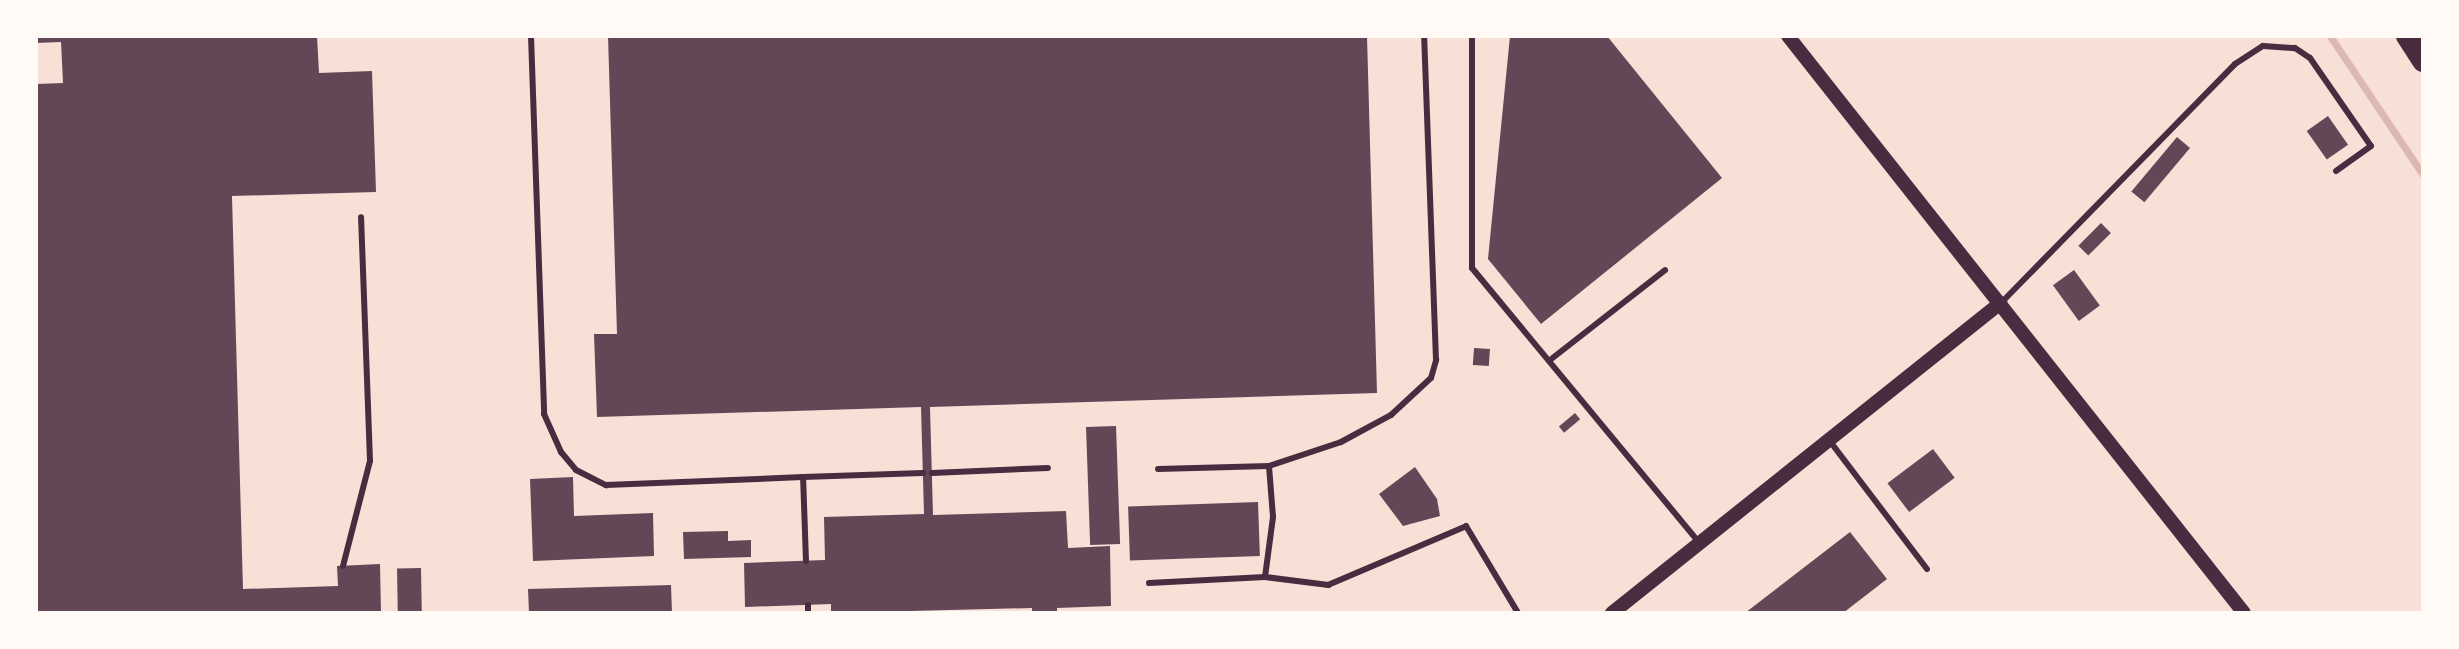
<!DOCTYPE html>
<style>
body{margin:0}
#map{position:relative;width:2459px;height:649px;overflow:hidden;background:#f7e1d7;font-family:"Fira Sans",sans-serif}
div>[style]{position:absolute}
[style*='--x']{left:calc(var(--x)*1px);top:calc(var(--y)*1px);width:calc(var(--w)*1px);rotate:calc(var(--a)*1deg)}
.stream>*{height:7px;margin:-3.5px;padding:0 3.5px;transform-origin:3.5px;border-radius:3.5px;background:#dcb8b0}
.building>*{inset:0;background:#644757;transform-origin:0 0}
.service>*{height:6px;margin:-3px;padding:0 3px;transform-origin:3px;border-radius:3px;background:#4a2c40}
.tertiary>*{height:14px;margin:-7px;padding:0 7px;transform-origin:7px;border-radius:7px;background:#4a2c40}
.motorway>*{height:22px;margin:-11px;padding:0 11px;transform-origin:11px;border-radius:11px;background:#4a2c40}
span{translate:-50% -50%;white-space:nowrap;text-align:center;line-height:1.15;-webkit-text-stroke:8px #fffaf5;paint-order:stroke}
.frame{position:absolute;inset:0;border:38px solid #fffaf5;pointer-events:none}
</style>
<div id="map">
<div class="stream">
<div style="--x:2330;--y:36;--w:167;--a:56.2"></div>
</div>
<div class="building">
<div style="clip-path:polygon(36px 36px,317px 36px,319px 73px,372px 71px,376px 192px,232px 196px,243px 589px,338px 586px,337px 566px,380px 564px,381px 613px,36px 613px,36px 84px,63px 83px,61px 42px,36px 43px)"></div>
<div style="clip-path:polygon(608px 36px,1367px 36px,1377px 393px,930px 407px,933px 515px,1066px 511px,1068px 548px,1110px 546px,1111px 606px,1057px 608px,1057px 613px,1032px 613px,1032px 608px,831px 613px,831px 604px,745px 607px,744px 563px,825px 560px,824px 517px,924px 514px,921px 407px,597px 417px,594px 334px,617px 334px)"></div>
<div style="clip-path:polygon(1510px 36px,1607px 36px,1722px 178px,1541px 324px,1488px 259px)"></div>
<div style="left:2328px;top:116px;width:35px;height:26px;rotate:55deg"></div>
<div style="left:2177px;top:137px;width:17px;height:71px;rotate:40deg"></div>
<div style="left:2101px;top:223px;width:14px;height:32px;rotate:45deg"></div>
<div style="left:2074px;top:270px;width:44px;height:26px;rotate:54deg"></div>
<div style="left:1474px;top:348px;width:16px;height:17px;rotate:4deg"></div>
<div style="left:1575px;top:413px;width:8px;height:21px;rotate:50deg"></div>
<div style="left:1116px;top:426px;width:118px;height:30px;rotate:88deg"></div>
<div style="left:1933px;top:449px;width:36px;height:57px;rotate:53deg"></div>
<div style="clip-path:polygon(1415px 467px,1437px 499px,1440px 516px,1403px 526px,1379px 494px)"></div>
<div style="clip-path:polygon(573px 477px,574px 516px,653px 513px,654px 556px,533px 561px,530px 479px)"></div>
<div style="left:1258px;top:502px;width:54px;height:130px;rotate:88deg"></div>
<div style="clip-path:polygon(728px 531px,728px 541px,751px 540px,751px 557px,684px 559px,683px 532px)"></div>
<div style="clip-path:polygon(1850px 532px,1887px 579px,1843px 613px,1745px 613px)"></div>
<div style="left:421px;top:568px;width:43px;height:24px;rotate:89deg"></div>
<div style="clip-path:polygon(671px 585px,672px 613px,529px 613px,528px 589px)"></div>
</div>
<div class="service">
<div style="--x:531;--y:36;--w:378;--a:88"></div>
<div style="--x:544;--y:414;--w:42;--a:65.9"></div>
<div style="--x:561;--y:452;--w:23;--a:50"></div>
<div style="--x:576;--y:470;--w:34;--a:27"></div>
<div style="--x:606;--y:485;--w:197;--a:-2.3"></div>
<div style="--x:1472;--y:36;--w:232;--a:90"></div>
<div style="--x:1472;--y:268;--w:358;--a:50.4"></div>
<div style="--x:2001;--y:303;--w:334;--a:-45.6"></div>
<div style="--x:2235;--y:64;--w:33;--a:-33"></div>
<div style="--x:2263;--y:46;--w:32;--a:4"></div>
<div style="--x:2295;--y:48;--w:18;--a:34"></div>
<div style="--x:2310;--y:58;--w:107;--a:55.3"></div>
<div style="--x:2371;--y:146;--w:43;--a:144.5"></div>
<div style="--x:1550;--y:360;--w:146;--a:-38"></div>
<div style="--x:1829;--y:440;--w:162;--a:52.8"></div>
<div style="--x:1158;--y:469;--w:111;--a:-1.5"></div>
<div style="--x:1269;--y:466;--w:76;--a:-18.4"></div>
<div style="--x:1341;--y:442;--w:57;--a:-28.4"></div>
<div style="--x:1391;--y:415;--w:54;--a:-42.8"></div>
<div style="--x:1431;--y:378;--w:19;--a:-74"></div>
<div style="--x:1436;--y:360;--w:324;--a:-92.1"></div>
<div style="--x:932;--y:473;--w:116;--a:-2.5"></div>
<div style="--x:806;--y:561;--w:84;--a:-92"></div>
<div style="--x:803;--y:477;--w:120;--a:-1.9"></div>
<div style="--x:343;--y:566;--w:108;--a:-75.6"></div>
<div style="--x:370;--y:461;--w:244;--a:-92.1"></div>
<div style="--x:1265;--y:577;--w:61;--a:-82.4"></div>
<div style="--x:1273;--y:517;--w:51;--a:-94.5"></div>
<div style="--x:1149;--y:583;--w:116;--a:-3"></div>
<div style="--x:1265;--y:577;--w:64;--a:7.2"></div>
<div style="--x:1328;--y:585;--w:150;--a:-23.1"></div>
<div style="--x:1466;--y:526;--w:101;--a:59.1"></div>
<div style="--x:808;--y:605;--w:8;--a:90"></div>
</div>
<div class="tertiary">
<div style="--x:1788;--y:36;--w:735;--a:51.68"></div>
<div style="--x:1612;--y:613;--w:497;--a:-38.6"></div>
</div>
<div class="motorway">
<div style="--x:2407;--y:36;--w:30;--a:57"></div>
</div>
<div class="frame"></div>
</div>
